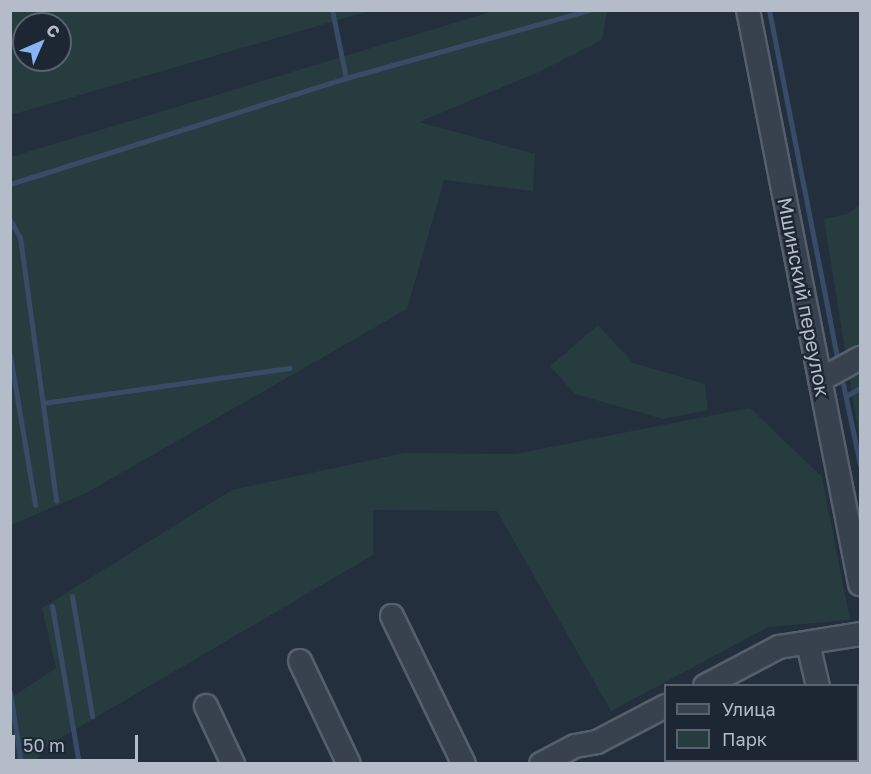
<!DOCTYPE html>
<meta charset="utf-8">
<style>
body{margin:0}
#map{position:relative;width:871px;height:774px;overflow:hidden;background:#242f3e;font-family:"Golos Text",sans-serif}
div>[style]{position:absolute}
[style*='--x']{left:calc(var(--x)*1px);top:calc(var(--y)*1px);width:calc(var(--w)*1px);rotate:calc(var(--a)*1deg)}
.green>*{inset:0;background:#263c3f}
.stream>*{height:5px;margin:-2.5px;padding:0 2.5px;transform-origin:2.5px;border-radius:2.5px;background:#394c67}
.roads{filter:drop-shadow(2px 0 #565f6c) drop-shadow(-2px 0 #565f6c) drop-shadow(0 2px #565f6c) drop-shadow(0 -2px #565f6c)}
.minor>*{height:22px;margin:-11px;padding:0 11px;transform-origin:11px;border-radius:11px;background:#38414e}
span{translate:-50% -50%;white-space:nowrap;text-align:center;line-height:1.15;-webkit-text-stroke:4.5px #1d2633;paint-order:stroke}
.street-label{font-size:20px;color:#b4bcc9}
.frame{position:absolute;inset:0;border:12px solid #b4bcc9;pointer-events:none}
.legend{position:absolute;left:664px;top:684px;width:195px;height:78px;box-sizing:border-box;background:#1d2633;border:2px solid #59626f;margin:0;padding:8px 10px;list-style:none;font-size:18px;color:#b4bcc9}
.legend li{display:flex;align-items:center;gap:12px;height:30px}
.legend b{width:30px;border:2px solid #59626f}
.north{position:absolute;left:12px;top:12px;width:60px;height:60px;box-sizing:border-box;background:#1d2633;border:2px solid #59626f;border-radius:50%;rotate:45deg;font-size:16px;font-weight:700;line-height:24px;text-align:center;color:#b4bcc9}
.north::after{content:'';display:block;margin:auto;width:21px;height:27px;background:#8ab4f8;clip-path:polygon(50% 0,100% 100%,50% 72%,0 100%)}
.scale{position:absolute;left:12px;top:735px;width:126px;height:27px;box-sizing:border-box;border:3px solid #b4bcc9;border-top:0;padding-left:8px;font-size:18px;line-height:21px;white-space:nowrap;color:#b4bcc9;-webkit-text-stroke:4px #1d2633;paint-order:stroke}
</style>
<div id="map">
<div class="green">
<div style="clip-path:polygon(evenodd,11px 10px,369px 10px,369px 11px,11px 115px,11px 10px,24px 24px,60px 24px,60px 60px,24px 60px,24px 24px)"></div>
<div style="clip-path:polygon(497px 10px,607px 11px,602px 40px,539px 72px,419px 122px,535px 154px,533px 191px,444px 180px,407px 309px,86px 493px,11px 525px,11px 157px)"></div>
<div style="clip-path:polygon(860px 205px,860px 443px,824px 219px,848px 214px)"></div>
<div style="clip-path:polygon(598px 325px,633px 363px,705px 384px,708px 410px,663px 419px,575px 394px,550px 366px)"></div>
<div style="clip-path:polygon(750px 408px,822px 477px,850px 620px,768px 627px,611px 711px,497px 511px,373px 510px,373px 555px,47px 746px,34px 763px,11px 763px,11px 698px,56px 668px,42px 608px,232px 490px,404px 453px,515px 454px)"></div>
</div>
<div class="stream">
<div style="--x:332;--y:10;--w:69;--a:78.4"></div>
<div style="--x:769;--y:10;--w:353;--a:78.9"></div>
<div style="--x:10;--y:184;--w:352;--a:-17.5"></div>
<div style="--x:346;--y:78;--w:253;--a:-15.6"></div>
<div style="--x:10;--y:220;--w:20;--a:60"></div>
<div style="--x:20;--y:237;--w:266;--a:82.2"></div>
<div style="--x:10;--y:355;--w:152;--a:80.5"></div>
<div style="--x:843;--y:384;--w:83;--a:78.1"></div>
<div style="--x:846;--y:396;--w:16;--a:-30"></div>
<div style="--x:43;--y:403;--w:249;--a:-8.1"></div>
<div style="--x:72;--y:596;--w:122;--a:80.5"></div>
<div style="--x:52;--y:606;--w:160;--a:80.3"></div>
<div style="--x:10;--y:692;--w:73;--a:81.3"></div>
</div>
<div class="roads">
<div class="minor">
<div style="--x:748;--y:10;--w:585;--a:78.96"></div>
<div style="--x:820;--y:380;--w:46;--a:-28.8"></div>
<div style="--x:392;--y:616;--w:165;--a:64.1"></div>
<div style="--x:810;--y:652;--w:35;--a:77"></div>
<div style="--x:300;--y:661;--w:114;--a:64.6"></div>
<div style="--x:705;--y:686;--w:84;--a:-27.8"></div>
<div style="--x:779;--y:647;--w:82;--a:-9.1"></div>
<div style="--x:206;--y:706;--w:64;--a:65"></div>
<div style="--x:837;--y:760;--w:4;--a:90"></div>
<div style="--x:541;--y:764;--w:38;--a:-28"></div>
<div style="--x:575;--y:746;--w:22;--a:-10"></div>
<div style="--x:597;--y:742;--w:78;--a:-27.6"></div>
</div>
</div>
<div class="street-label">
<span style="left:804px;top:297px;rotate:79deg">Мшинский переулок</span>
</div>
<div class="frame"></div>
<ul class="legend">
<li><b style="height:8px;background:#38414e"></b>Улица</li>
<li><b style="height:16px;background:#263c3f"></b>Парк</li>
</ul>
<div class="north">С</div>
<div class="scale">50 m</div>
</div>
